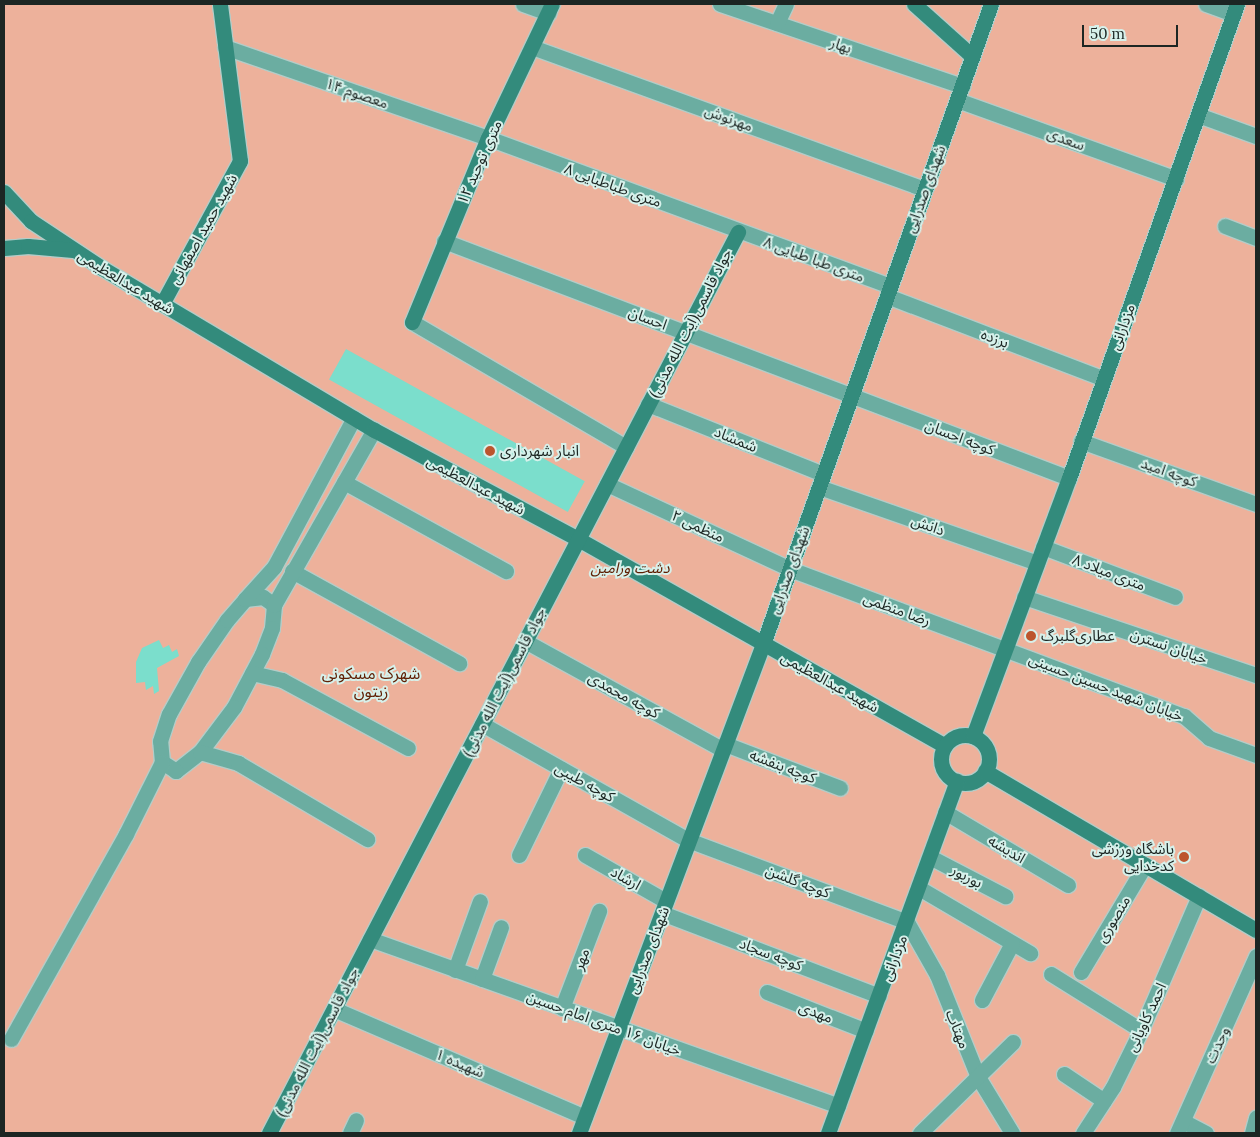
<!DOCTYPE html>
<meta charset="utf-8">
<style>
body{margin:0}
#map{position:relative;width:1260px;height:1137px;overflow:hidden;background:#d7f1eb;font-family:Lora,"Noto Sans Arabic",serif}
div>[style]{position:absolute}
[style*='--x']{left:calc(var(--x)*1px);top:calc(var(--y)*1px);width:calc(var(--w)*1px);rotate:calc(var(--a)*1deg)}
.green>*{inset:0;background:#edb19b;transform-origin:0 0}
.building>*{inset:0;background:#7bdecc;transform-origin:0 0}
.roads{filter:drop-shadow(1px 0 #b5ccc7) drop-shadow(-1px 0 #b5ccc7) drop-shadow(0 1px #b5ccc7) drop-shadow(0 -1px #b5ccc7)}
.street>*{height:15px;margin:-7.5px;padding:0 7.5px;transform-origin:7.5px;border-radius:7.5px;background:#6bada1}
.secondary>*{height:15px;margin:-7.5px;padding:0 7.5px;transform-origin:7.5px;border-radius:7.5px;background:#338b7c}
.secondary>.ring{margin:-7.5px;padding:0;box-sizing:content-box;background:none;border:15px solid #338b7c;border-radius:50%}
.dots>*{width:14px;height:14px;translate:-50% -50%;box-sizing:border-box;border:2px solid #d7f1eb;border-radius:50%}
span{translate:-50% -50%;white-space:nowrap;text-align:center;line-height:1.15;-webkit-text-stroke:4px #d7f1eb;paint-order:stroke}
.street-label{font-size:15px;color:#1c2623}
.poi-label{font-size:15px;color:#1c2623}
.left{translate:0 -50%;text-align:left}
.right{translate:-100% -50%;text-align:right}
.park-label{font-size:15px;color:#5e1d00;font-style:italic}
.neighbourhood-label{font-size:16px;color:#602005}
.frame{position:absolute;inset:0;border:5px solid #1c2623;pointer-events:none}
.scale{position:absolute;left:1082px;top:25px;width:96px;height:22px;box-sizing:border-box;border:2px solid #1c2623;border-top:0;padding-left:6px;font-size:15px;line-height:18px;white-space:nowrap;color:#1c2623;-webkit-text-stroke:4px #d7f1eb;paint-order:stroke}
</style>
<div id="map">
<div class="green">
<div style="left:4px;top:4px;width:1252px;height:1129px"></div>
</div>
<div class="building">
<div style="left:346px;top:349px;width:273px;height:35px;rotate:29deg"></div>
<div style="clip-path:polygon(159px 640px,163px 648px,169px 645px,172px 652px,177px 649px,179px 656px,157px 668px,159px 691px,154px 694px,153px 686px,146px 690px,145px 682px,136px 683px,136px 662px,142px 648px)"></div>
</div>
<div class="roads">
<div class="street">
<div style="--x:523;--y:4;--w:27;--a:20"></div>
<div style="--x:720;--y:4;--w:256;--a:18.7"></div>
<div style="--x:1206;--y:4;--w:29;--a:20"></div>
<div style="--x:777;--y:23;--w:21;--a:-65"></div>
<div style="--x:225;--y:47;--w:278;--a:19.1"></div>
<div style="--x:488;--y:138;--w:428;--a:20.2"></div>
<div style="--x:532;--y:47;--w:418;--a:19.9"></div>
<div style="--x:957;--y:100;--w:233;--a:19.8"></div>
<div style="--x:1198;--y:115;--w:62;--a:19.9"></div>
<div style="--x:1225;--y:226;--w:33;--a:21"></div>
<div style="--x:444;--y:241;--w:668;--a:20.77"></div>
<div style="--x:887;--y:296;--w:232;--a:20.9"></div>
<div style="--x:412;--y:322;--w:248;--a:30.3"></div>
<div style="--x:648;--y:404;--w:188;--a:21.8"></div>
<div style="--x:1081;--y:441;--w:186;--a:19.8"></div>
<div style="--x:344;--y:482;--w:185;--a:28.8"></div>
<div style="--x:607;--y:484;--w:202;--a:24.9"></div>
<div style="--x:790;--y:569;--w:421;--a:20.5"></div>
<div style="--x:1184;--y:716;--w:33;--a:41"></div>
<div style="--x:1209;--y:738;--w:50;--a:19.9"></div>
<div style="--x:819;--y:487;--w:231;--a:19.2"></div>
<div style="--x:1043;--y:547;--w:141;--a:20.7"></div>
<div style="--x:292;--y:571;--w:191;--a:28.9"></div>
<div style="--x:263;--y:597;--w:14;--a:36"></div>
<div style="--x:274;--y:605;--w:23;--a:95"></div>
<div style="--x:272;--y:628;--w:28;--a:111"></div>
<div style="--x:262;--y:654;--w:60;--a:117.8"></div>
<div style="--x:234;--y:707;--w:56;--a:127.1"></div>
<div style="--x:200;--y:752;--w:31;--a:142"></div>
<div style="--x:176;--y:771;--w:17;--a:-147"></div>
<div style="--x:162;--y:762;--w:21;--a:-95"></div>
<div style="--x:160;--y:741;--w:28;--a:-72"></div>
<div style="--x:169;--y:714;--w:60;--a:-60.9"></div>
<div style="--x:198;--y:662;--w:51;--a:-55.4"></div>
<div style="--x:227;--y:620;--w:28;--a:-49"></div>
<div style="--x:245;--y:599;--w:18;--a:-6"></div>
<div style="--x:1024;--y:597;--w:245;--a:18.6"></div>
<div style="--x:245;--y:599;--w:43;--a:-47.8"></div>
<div style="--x:274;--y:567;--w:169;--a:-61.8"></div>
<div style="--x:274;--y:605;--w:202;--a:-60.3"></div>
<div style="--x:525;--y:641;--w:226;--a:28.8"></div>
<div style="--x:252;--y:673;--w:31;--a:13"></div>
<div style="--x:282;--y:680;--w:143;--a:28.4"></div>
<div style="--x:482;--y:724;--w:236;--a:29.4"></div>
<div style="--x:688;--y:840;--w:234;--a:20.5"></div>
<div style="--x:907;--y:922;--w:61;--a:60.5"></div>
<div style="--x:937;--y:975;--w:110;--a:68.1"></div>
<div style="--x:978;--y:1077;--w:66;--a:58.7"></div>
<div style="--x:725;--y:744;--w:123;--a:20.9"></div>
<div style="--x:200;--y:752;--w:40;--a:16"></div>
<div style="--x:238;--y:763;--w:150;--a:30.5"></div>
<div style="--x:945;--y:812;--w:143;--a:30.7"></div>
<div style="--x:519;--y:855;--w:96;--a:-64"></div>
<div style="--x:585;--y:855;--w:93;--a:29.6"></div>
<div style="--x:930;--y:857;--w:85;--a:27.5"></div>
<div style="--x:919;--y:888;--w:129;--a:30.4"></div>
<div style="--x:662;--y:913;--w:232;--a:20.9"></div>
<div style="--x:370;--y:939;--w:497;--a:19.6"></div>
<div style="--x:455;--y:970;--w:73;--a:-70.1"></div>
<div style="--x:1081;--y:972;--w:125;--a:-59.1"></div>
<div style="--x:1051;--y:974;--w:106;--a:31.9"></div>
<div style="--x:482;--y:979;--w:55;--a:-69.9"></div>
<div style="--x:767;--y:992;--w:106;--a:21.5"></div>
<div style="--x:982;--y:1000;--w:64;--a:-62.2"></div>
<div style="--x:562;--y:1008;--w:104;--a:-69.1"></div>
<div style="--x:334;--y:1009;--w:273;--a:23.3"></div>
<div style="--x:11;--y:1039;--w:235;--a:-60.7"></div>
<div style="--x:126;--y:834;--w:80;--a:-63.4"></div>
<div style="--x:1064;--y:1074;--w:48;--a:34"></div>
<div style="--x:1183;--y:1121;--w:26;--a:28"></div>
<div style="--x:350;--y:1133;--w:14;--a:-65"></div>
<div style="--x:920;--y:1133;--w:130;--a:-44.4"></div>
<div style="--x:1083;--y:1133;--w:55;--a:-56.9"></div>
<div style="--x:1113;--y:1087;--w:64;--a:-63.8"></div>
<div style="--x:1141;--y:1030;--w:146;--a:-66.6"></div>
<div style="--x:1177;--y:1133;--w:194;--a:-65.9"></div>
<div style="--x:1252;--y:1133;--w:16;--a:-75"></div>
</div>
<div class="secondary">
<div style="--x:914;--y:4;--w:78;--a:41.9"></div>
<div style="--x:4;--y:192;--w:40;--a:47"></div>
<div style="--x:31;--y:221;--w:85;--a:33.5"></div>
<div style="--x:102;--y:268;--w:317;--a:30.8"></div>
<div style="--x:374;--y:430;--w:231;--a:28.1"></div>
<div style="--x:578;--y:539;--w:421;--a:29.4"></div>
<div style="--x:4;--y:248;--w:24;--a:-5"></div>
<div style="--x:28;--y:246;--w:45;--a:5.1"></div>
<div style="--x:162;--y:304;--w:163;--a:-61.4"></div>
<div style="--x:240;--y:161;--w:158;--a:-97.3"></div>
<div style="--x:412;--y:322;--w:199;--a:-67.6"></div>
<div style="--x:488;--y:138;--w:148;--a:-64.5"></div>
<div class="ring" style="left:941px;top:735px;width:33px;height:33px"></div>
<div style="--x:973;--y:736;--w:275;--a:-69.6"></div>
<div style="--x:1069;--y:478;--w:503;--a:-70.48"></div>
<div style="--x:985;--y:771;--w:314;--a:30.4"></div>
<div style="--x:269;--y:1133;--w:1016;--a:-62.5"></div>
<div style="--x:579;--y:1133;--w:522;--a:-69.38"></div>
<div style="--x:763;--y:644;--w:679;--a:-70.39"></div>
<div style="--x:828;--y:1133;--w:375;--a:-69.9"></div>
</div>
</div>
<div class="dots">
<div style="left:490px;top:451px;background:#bc552d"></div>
<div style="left:1031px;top:636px;background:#bc552d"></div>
<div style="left:1184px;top:857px;background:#bc552d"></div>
</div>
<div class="street-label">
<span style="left:841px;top:45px;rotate:19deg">بهار</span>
<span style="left:357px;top:93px;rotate:19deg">۱۴ معصوم</span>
<span style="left:729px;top:118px;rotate:20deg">مهرنوش</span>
<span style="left:1066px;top:139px;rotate:20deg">سعدی</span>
<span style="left:479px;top:162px;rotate:-66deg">۱۲ متری توحید</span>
<span style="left:613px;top:185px;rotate:20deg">۸ متری طباطبایی</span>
<span style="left:925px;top:189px;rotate:-70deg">شهدای صدرایی</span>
<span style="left:203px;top:229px;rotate:-61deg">شهید حمید اصفهانی</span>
<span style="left:814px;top:259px;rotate:20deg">۸ متری طبا طبایی</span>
<span style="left:126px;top:282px;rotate:31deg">شهید عبدالعظیمی</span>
<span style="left:648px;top:318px;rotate:21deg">احسان</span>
<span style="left:690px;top:323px;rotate:-63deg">جواد قاسمی(آیت الله مدنی)</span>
<span style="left:1122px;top:327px;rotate:-70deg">مزدارانی</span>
<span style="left:995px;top:338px;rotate:21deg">برزده</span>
<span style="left:960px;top:437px;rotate:21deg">کوچه احسان</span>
<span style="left:736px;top:439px;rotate:22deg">شمشاد</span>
<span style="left:1169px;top:472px;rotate:20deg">کوچه امید</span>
<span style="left:476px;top:485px;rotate:28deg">شهید عبدالعظیمی</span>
<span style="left:928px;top:525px;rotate:19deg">دانش</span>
<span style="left:698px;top:526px;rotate:25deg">منظمی ۲</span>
<span style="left:789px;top:570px;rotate:-70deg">شهدای صدرایی</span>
<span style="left:1109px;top:572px;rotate:21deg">۸ متری میلاد</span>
<span style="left:897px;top:609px;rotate:20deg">رضا منظمی</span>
<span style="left:1169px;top:646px;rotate:19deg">خیابان نسترن</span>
<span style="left:504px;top:682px;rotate:-63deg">جواد قاسمی(آیت الله مدنی)</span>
<span style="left:830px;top:682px;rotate:29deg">شهید عبدالعظیمی</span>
<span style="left:1106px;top:687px;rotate:21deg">خیابان شهید حسین حسینی</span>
<span style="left:624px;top:695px;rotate:29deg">کوچه محمدی</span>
<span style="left:783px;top:766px;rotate:21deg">کوچه بنفشه</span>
<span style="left:585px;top:782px;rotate:29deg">کوچه طیبی</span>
<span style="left:1007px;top:849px;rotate:31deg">اندیشه</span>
<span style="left:967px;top:876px;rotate:28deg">بوربور</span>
<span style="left:626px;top:878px;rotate:30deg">ارشاد</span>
<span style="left:798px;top:881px;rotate:21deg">کوچه گلشن</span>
<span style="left:1113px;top:919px;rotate:-59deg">منصوری</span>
<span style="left:648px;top:950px;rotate:-69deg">شهدای صدرایی</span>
<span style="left:771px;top:954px;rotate:21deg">کوچه سجاد</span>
<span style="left:894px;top:958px;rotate:-69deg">مزدارانی</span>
<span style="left:581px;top:959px;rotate:-69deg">مهر</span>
<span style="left:816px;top:1012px;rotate:21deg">مهدی</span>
<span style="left:1146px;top:1017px;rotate:-65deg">احمد کاویانی</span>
<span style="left:604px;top:1023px;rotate:20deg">خیابان ۱۶ متری امام حسین</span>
<span style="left:958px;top:1029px;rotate:68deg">مهتاب</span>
<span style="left:317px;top:1042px;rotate:-63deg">جواد قاسمی(آیت الله مدنی)</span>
<span style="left:1217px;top:1045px;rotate:-66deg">وحدت</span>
<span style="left:460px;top:1063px;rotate:23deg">شهیده ۱</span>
</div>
<div class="poi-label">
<span class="left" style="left:500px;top:451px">انبار شهرداری</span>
<span class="left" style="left:1041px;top:636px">عطاری‌گلبرگ</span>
<span class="right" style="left:1174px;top:857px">باشگاه ورزشی<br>کدخدایی</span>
</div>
<div class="park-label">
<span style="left:630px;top:568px">دشت ورامین</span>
</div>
<div class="neighbourhood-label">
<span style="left:371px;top:682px">شهرک مسکونی<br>زیتون</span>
</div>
<div class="frame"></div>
<div class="scale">50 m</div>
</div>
